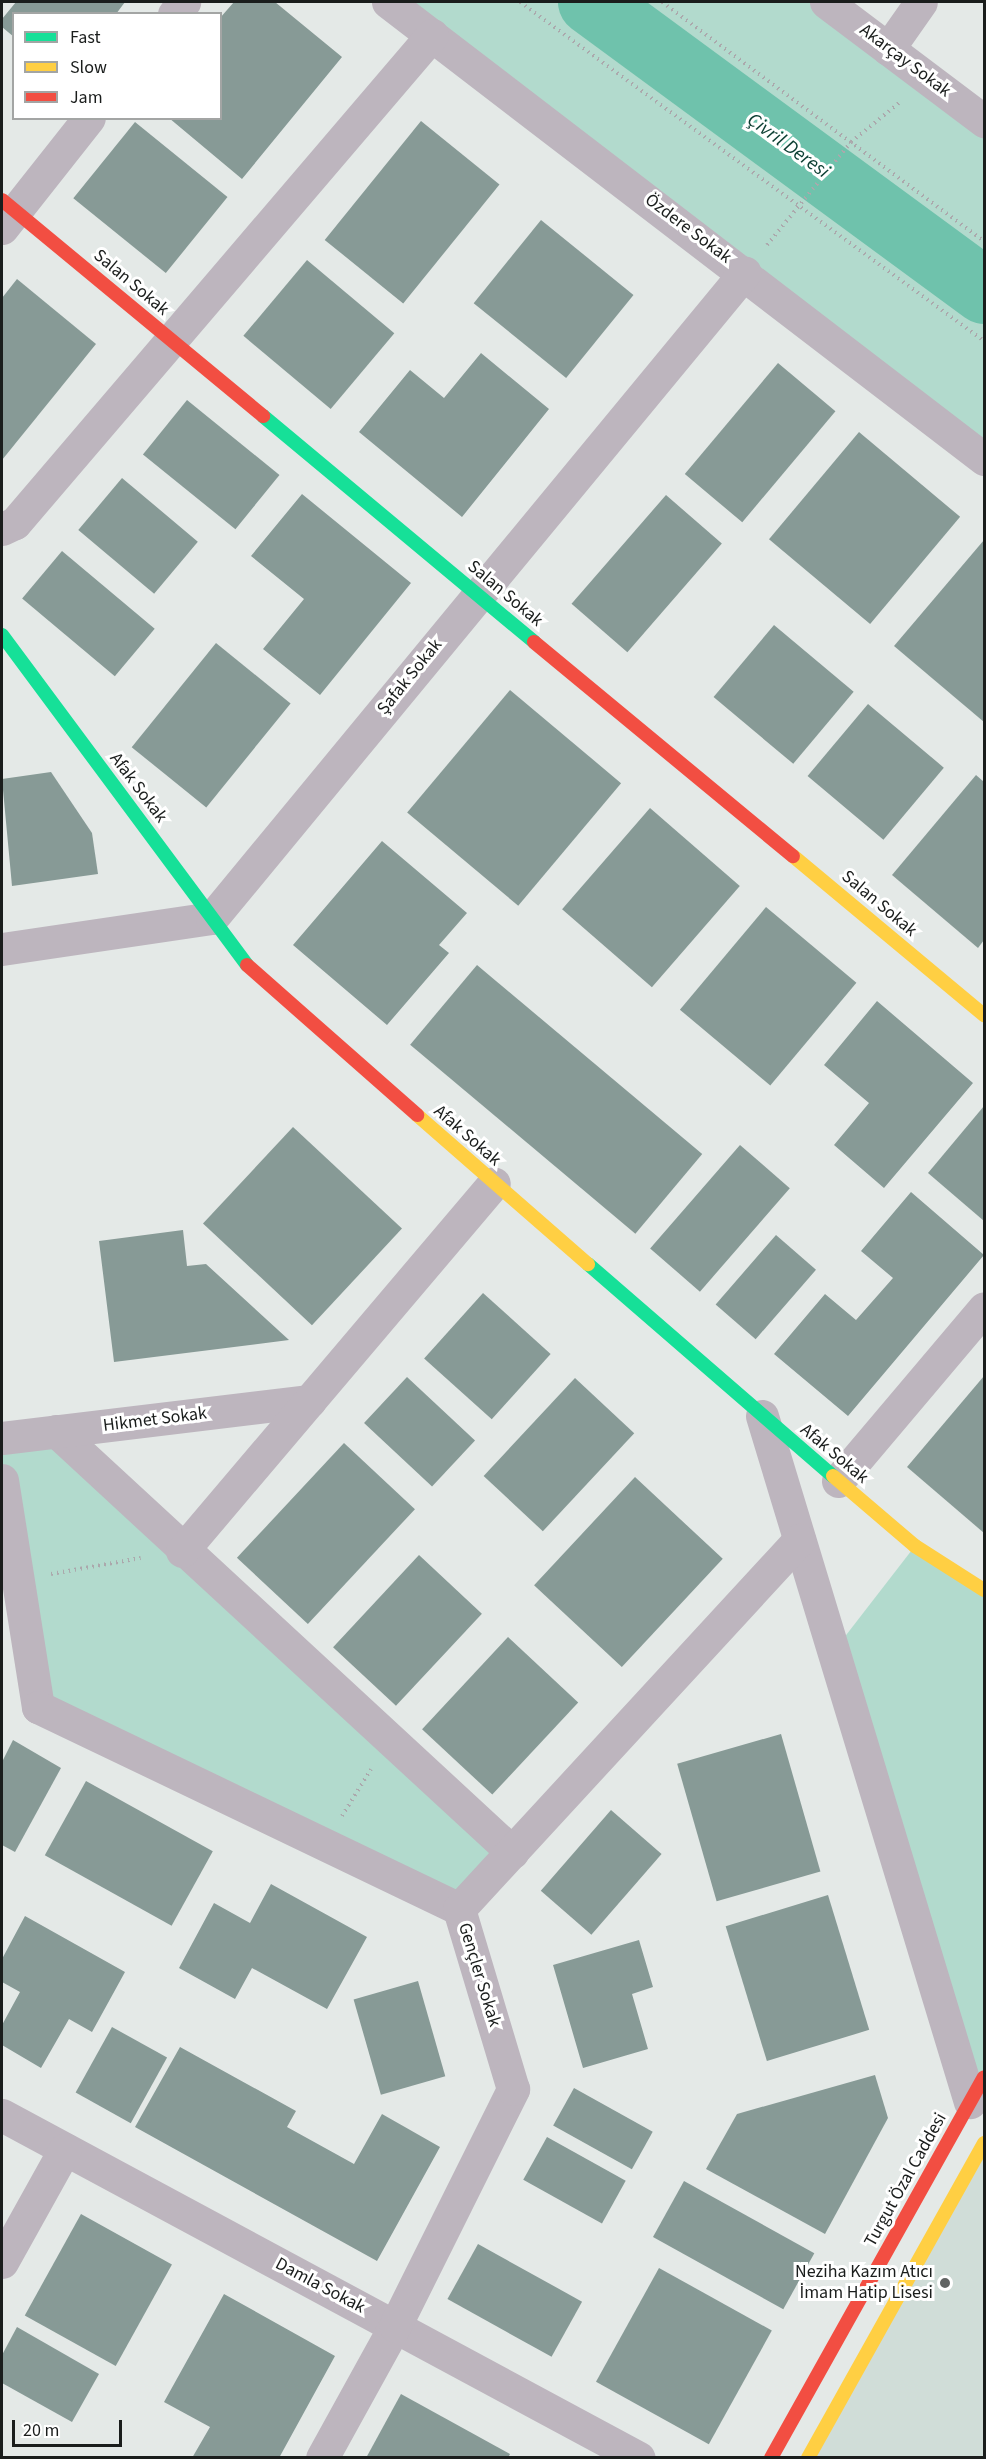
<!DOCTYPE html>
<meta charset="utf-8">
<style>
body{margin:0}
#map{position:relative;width:986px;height:2459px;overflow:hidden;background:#e4e9e7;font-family:"Source Sans 3",sans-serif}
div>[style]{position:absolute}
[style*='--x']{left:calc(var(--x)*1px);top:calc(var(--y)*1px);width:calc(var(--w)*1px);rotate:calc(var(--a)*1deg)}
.built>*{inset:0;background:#d0ddd8}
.green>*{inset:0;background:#b2dacd}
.river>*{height:66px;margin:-33px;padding:0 33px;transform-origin:33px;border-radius:33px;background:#6fc2ac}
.building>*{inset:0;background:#879a96;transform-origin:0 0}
.path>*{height:4px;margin-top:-2px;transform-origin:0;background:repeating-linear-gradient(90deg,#aba8ac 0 1.5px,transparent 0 6px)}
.street>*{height:33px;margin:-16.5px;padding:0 16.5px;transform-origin:16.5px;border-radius:16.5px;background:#bdb5be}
.fast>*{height:14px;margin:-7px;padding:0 7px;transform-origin:7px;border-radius:7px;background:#16e098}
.slow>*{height:14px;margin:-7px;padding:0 7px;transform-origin:7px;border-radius:7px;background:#ffcf43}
.jam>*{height:14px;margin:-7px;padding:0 7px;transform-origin:7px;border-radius:7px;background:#f24e42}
.dots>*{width:16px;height:16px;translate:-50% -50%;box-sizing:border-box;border:3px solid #fff;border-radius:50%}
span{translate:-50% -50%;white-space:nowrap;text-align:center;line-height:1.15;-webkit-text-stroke:6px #fff;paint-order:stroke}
.street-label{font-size:18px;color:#1a1d1c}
.poi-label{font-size:18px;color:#1a1d1c}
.right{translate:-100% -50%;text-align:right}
.water-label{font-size:20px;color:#0b3e32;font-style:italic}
.frame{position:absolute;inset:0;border:3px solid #1a1d1c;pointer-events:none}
.legend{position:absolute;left:12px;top:12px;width:210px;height:108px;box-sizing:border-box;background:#fff;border:2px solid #a3a5a4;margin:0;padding:8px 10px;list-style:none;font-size:18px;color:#1a1d1c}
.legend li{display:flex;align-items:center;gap:12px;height:30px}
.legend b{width:30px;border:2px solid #a3a5a4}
.scale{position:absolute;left:12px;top:2420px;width:110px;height:27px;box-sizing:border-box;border:3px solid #1a1d1c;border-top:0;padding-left:8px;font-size:18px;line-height:21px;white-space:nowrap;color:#1a1d1c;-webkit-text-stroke:4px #fff;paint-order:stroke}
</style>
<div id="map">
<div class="built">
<div style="clip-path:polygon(984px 2144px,984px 2457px,808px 2458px)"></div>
</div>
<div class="green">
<div style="clip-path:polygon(388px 2px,826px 2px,984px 121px,984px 459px)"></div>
<div style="clip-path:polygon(56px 1431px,512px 1852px,459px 1909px,38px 1707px,2px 1480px,2px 1438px)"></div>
<div style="clip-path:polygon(915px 1546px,984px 1590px,984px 2077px,970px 2102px,833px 1652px)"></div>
</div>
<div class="river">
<div style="--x:591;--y:2;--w:488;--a:36.3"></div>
</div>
<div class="building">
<div style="clip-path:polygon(16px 2px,125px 2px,116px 14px,14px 14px,14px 37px,2px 27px,2px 19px)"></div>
<div style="clip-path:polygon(234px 2px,275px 2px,342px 57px,242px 179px,169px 118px,220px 118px,220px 18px)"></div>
<div style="left:421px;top:121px;width:101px;height:153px;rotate:39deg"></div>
<div style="left:135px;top:122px;width:119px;height:98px;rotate:39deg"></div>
<div style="left:541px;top:220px;width:119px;height:107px;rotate:39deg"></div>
<div style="left:307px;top:260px;width:114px;height:99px;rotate:40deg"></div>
<div style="clip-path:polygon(17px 279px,96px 344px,2px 460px,2px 298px)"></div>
<div style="clip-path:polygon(481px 353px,549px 409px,462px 517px,359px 432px,410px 370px,444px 398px)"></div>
<div style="left:778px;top:363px;width:75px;height:145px;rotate:40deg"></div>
<div style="left:187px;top:400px;width:119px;height:70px;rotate:39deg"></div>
<div style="left:859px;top:432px;width:132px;height:140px;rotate:40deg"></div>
<div style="left:122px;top:478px;width:99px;height:68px;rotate:40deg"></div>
<div style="clip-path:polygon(302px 494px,411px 583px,320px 695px,263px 649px,304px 599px,251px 556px)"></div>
<div style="left:666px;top:495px;width:74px;height:144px;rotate:41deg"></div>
<div style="clip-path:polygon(984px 540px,984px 722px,894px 646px)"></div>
<div style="left:62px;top:551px;width:121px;height:62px;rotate:40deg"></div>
<div style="left:774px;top:625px;width:104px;height:94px;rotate:40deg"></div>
<div style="left:216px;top:643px;width:96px;height:134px;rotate:39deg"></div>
<div style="left:510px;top:690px;width:145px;height:160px;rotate:40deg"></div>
<div style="left:868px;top:704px;width:99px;height:94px;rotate:40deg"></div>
<div style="clip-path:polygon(51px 772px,92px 833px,98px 874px,12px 886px,2px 779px)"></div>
<div style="clip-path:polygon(976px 775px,984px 782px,984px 940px,978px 948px,892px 875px)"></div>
<div style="left:650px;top:808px;width:119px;height:134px;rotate:41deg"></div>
<div style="clip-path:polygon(382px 841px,467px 913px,439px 945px,449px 953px,387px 1025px,293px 945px)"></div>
<div style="left:766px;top:907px;width:118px;height:134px;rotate:40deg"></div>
<div style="left:477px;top:965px;width:294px;height:104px;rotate:40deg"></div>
<div style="clip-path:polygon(877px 1001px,973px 1083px,884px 1188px,834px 1145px,869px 1103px,824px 1065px)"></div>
<div style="clip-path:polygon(984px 1106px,984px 1221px,928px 1173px)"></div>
<div style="left:293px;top:1127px;width:149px;height:132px;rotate:43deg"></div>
<div style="left:740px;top:1145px;width:66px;height:137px;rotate:41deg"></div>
<div style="clip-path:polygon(911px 1192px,984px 1255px,848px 1416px,774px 1354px,825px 1294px,856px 1320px,893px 1278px,861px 1251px)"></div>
<div style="clip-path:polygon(183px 1230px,187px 1266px,206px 1264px,289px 1340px,114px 1362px,99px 1241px)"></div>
<div style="left:776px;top:1235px;width:53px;height:92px;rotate:41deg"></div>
<div style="left:483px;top:1293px;width:91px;height:88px;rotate:42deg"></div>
<div style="clip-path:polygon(984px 1376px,984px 1533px,907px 1467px)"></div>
<div style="left:407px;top:1377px;width:93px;height:63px;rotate:43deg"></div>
<div style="left:575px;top:1378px;width:81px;height:134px;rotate:43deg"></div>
<div style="left:344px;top:1443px;width:97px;height:157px;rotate:43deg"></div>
<div style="left:635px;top:1477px;width:120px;height:148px;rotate:43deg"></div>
<div style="left:419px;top:1555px;width:86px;height:126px;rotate:43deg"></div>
<div style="left:508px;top:1637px;width:96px;height:126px;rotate:43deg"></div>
<div style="left:781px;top:1734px;width:143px;height:108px;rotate:74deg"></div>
<div style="clip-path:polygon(13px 1740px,61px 1768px,15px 1852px,2px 1845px,2px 1762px)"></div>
<div style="left:86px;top:1781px;width:145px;height:85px;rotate:29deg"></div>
<div style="left:611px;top:1810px;width:67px;height:107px;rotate:41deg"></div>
<div style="clip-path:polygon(271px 1884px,367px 1937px,327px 2009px,252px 1968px,235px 1999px,179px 1968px,214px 1903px,250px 1923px)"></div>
<div style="left:828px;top:1895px;width:141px;height:107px;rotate:73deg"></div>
<div style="clip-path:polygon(25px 1916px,125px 1972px,92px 2032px,69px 2019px,41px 2068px,2px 2045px,2px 2025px,20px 1992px,2px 1982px,2px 1959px)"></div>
<div style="clip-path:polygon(639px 1940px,653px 1987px,632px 1994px,648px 2049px,583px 2068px,553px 1965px)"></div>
<div style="left:418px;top:1981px;width:99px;height:67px;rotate:74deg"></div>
<div style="left:112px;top:2027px;width:63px;height:75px;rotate:29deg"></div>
<div style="clip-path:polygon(180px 2047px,296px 2111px,287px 2127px,354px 2164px,382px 2114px,440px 2147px,377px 2261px,135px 2127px)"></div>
<div style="clip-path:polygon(875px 2075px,888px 2118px,825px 2234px,706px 2169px,737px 2114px)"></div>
<div style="left:574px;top:2088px;width:90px;height:43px;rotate:29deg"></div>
<div style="left:547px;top:2137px;width:90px;height:49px;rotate:29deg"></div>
<div style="left:684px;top:2181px;width:149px;height:64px;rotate:29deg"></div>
<div style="left:81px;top:2214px;width:104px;height:116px;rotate:29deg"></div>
<div style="left:478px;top:2244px;width:119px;height:63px;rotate:29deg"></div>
<div style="left:659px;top:2268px;width:129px;height:130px;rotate:29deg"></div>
<div style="clip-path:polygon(224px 2294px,335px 2356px,279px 2458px,192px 2458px,210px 2427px,164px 2402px)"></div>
<div style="clip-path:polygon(17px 2327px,99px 2374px,72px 2422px,2px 2383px,2px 2355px)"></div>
<div style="clip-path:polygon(401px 2394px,510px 2454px,508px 2458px,366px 2458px)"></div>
</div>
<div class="path">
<div style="--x:520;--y:2;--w:575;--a:36.15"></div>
<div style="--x:662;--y:2;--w:401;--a:36.6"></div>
<div style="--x:767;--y:245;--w:133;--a:-50.8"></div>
<div style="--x:851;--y:142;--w:63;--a:-39.2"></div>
<div style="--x:51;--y:1574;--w:91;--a:-10.1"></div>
<div style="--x:342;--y:1816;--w:55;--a:-58.3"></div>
</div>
<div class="street">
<div style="--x:388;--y:2;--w:751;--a:37.48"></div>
<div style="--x:826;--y:2;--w:198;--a:37"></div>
<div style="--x:174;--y:14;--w:16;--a:-50"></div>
<div style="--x:888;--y:49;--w:57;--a:-54.9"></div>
<div style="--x:2;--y:228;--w:140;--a:-51.7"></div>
<div style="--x:2;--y:529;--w:14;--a:-25"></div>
<div style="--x:15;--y:523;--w:642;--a:-49.49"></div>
<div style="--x:2;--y:949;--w:212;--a:-8.4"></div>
<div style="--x:212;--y:918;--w:837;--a:-50.47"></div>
<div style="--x:762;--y:1416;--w:717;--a:73.13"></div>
<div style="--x:56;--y:1431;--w:621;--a:42.71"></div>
<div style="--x:2;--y:1438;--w:310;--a:-6.9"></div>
<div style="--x:2;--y:1480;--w:230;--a:81"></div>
<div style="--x:38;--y:1707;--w:467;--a:25.6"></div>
<div style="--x:838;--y:1481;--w:226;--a:-49.8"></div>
<div style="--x:182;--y:1551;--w:482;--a:-49.7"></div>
<div style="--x:2;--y:2115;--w:723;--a:28.3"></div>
<div style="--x:2;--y:2262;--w:129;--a:-60.9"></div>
<div style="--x:322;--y:2458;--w:151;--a:-61.1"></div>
<div style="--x:395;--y:2326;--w:265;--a:-63.5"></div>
<div style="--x:513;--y:2089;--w:188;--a:-106.7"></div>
<div style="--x:459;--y:1909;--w:502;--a:-47.34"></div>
</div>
<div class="fast">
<div style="--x:263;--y:416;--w:353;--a:39.8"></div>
<div style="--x:2;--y:635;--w:411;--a:53.4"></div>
<div style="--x:588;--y:1264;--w:324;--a:40.9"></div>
</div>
<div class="slow">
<div style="--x:793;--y:856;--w:249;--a:39.8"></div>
<div style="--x:417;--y:1115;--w:227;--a:41.1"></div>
<div style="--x:833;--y:1476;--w:108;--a:40.5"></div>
<div style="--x:915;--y:1546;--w:82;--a:32.5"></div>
<div style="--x:808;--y:2458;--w:361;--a:-60.8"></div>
</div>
<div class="jam">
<div style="--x:2;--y:200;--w:339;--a:39.6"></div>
<div style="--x:534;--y:642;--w:336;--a:39.6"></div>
<div style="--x:247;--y:965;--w:227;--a:41.4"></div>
<div style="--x:771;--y:2458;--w:436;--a:-60.8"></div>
</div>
<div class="dots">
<div style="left:945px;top:2283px;background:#616463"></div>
</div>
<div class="street-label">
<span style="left:905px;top:61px;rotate:37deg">Akarçay Sokak</span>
<span style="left:688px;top:229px;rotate:37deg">Özdere Sokak</span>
<span style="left:131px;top:283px;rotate:40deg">Salan Sokak</span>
<span style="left:505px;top:594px;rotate:40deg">Salan Sokak</span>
<span style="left:410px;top:677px;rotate:-51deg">Şafak Sokak</span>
<span style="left:138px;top:788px;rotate:53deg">Afak Sokak</span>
<span style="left:879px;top:904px;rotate:40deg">Salan Sokak</span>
<span style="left:467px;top:1136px;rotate:41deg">Afak Sokak</span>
<span style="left:155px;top:1420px;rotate:-7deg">Hikmet Sokak</span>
<span style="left:834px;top:1454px;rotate:40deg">Afak Sokak</span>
<span style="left:479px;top:1975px;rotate:73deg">Gençler Sokak</span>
<span style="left:906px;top:2180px;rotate:-61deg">Turgut Özal Caddesi</span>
<span style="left:320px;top:2286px;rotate:28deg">Damla Sokak</span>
</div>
<div class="poi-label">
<span class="right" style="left:933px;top:2283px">Neziha Kazım Atıcı<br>İmam Hatip Lisesi</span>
</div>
<div class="water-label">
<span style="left:788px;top:146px;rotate:36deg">Çivril Deresi</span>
</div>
<div class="frame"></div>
<ul class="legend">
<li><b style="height:8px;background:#16e098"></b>Fast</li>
<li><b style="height:8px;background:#ffcf43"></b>Slow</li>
<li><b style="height:8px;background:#f24e42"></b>Jam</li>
</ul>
<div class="scale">20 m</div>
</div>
